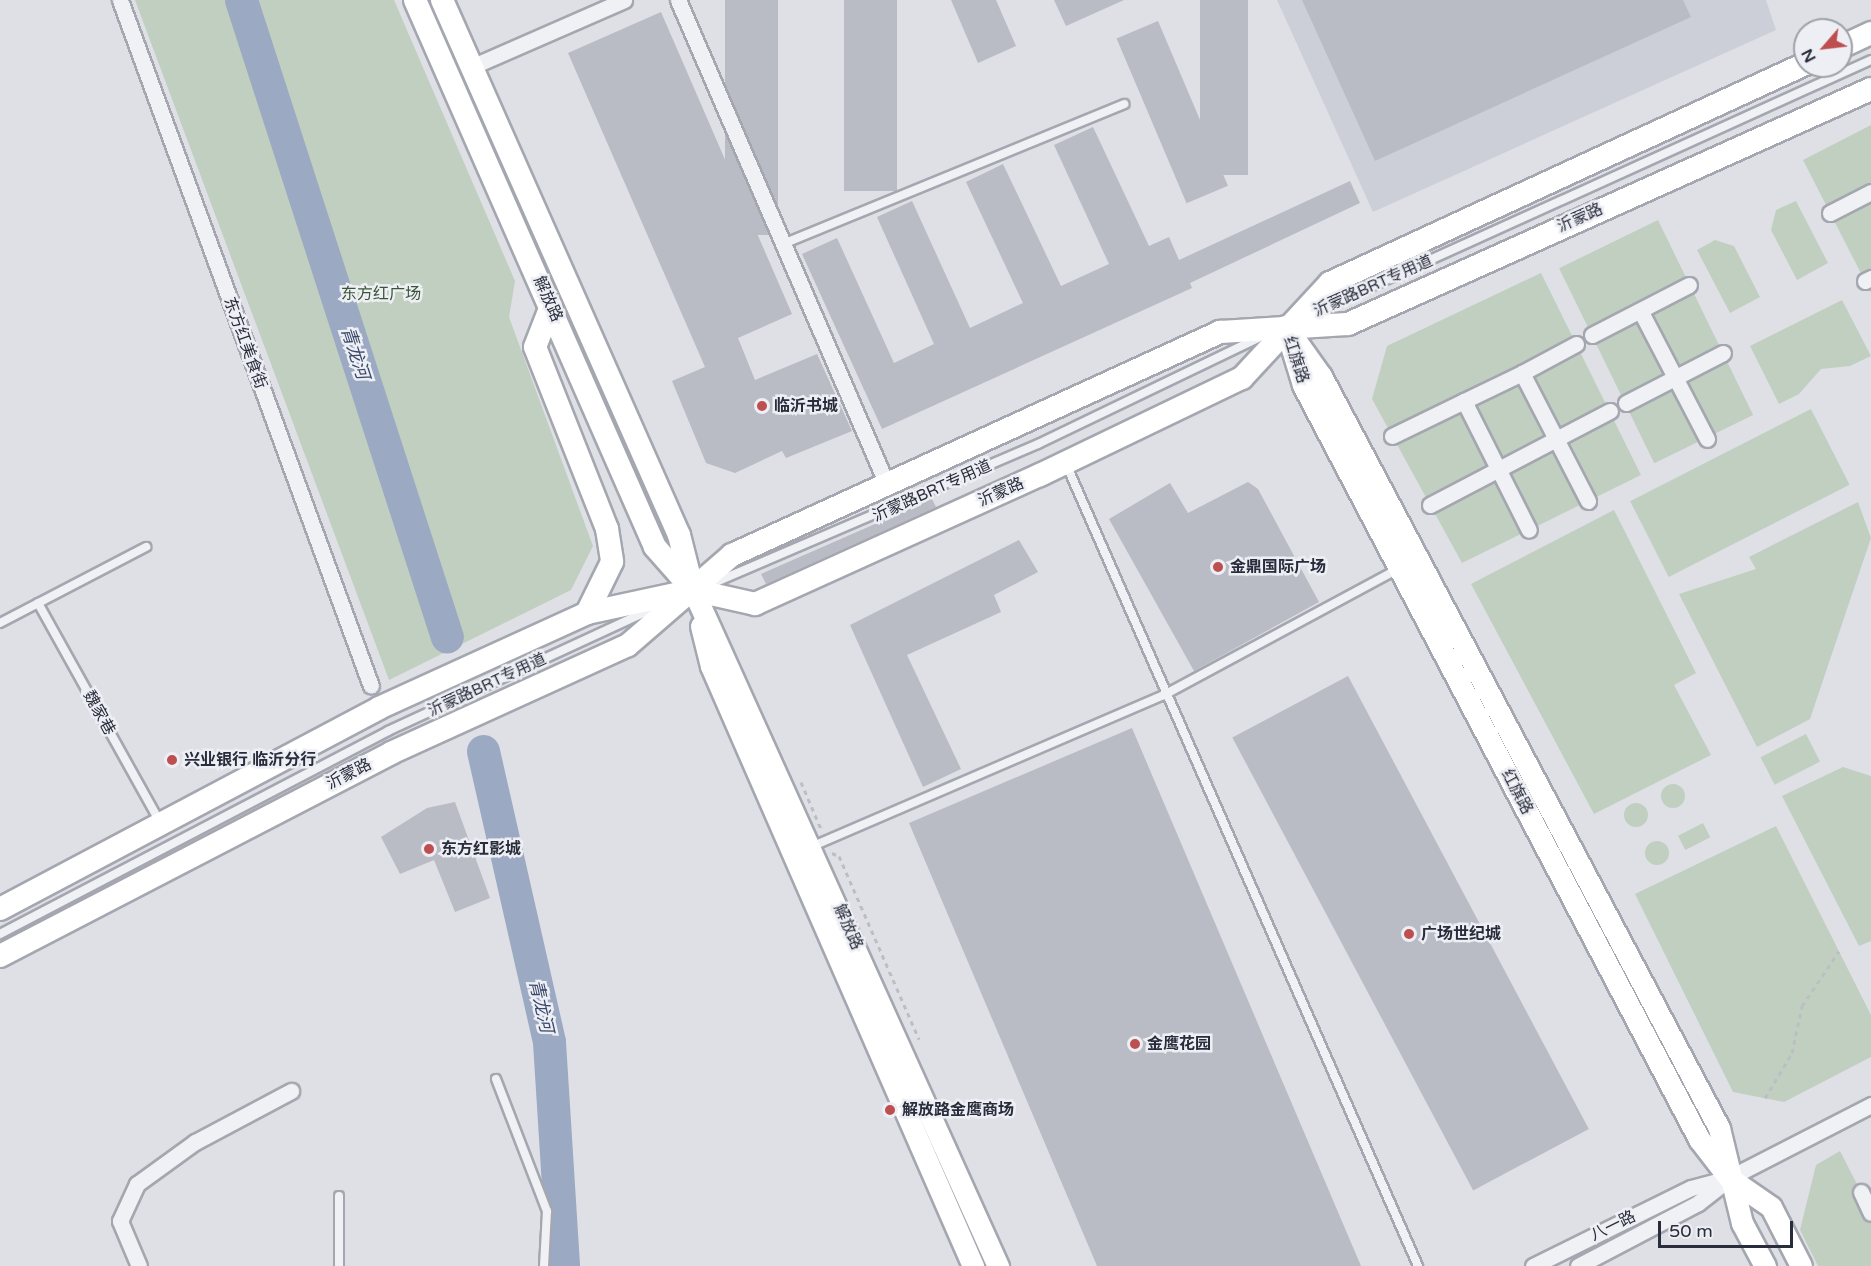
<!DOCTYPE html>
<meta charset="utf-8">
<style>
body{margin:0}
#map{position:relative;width:1871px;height:1266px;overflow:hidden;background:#dee0e6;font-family:"Varela Round","Noto Sans SC",sans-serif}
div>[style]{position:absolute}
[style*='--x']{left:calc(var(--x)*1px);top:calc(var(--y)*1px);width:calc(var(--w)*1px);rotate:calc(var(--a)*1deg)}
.built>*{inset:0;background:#cccfd7}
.green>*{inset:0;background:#c1cfc0;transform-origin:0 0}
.round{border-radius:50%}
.river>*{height:33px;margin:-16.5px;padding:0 16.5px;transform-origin:16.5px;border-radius:16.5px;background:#9ca9c2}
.building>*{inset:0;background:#b9bbc5;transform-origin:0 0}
.path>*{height:3px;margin-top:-1.5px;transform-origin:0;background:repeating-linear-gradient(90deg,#bcbec4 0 4.5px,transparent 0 9px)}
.roads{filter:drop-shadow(2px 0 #a4a7af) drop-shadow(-2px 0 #a4a7af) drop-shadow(0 2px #a4a7af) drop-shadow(0 -2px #a4a7af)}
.lane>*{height:8px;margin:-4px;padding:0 4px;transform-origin:4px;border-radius:4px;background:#f0f1f4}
.street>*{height:15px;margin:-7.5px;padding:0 7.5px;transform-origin:7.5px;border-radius:7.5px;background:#f0f1f4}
.secondary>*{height:21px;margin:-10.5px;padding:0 10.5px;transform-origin:10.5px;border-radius:10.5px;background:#fff}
.primary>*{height:22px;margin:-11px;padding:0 11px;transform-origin:11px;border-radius:11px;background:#fff}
.dots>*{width:16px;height:16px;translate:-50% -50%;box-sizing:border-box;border:3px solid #edeff4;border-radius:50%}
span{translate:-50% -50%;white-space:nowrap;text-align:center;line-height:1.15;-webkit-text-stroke:5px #edeff4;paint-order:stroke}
.street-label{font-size:16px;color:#292d3b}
.park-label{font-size:16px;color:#395538}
.poi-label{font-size:16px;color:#292d3b;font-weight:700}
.left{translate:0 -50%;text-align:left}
.water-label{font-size:18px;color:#38476a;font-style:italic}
.north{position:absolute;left:1793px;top:18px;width:60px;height:60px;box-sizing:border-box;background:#edeff4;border:2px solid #9fa1aa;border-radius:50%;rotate:242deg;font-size:16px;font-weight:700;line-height:24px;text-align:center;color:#292d3b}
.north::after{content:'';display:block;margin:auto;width:21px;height:27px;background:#be4f51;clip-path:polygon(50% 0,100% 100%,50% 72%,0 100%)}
.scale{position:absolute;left:1658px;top:1221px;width:135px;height:27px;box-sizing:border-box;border:3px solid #292d3b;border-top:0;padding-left:8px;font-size:18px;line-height:21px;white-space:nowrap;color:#292d3b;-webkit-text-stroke:4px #edeff4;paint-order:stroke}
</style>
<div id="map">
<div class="built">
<div style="clip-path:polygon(1277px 0,1766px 0,1776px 30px,1373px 212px)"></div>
</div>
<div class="green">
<div style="clip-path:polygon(135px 0,394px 0,515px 281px,509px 317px,593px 546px,571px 590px,389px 680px)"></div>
<div style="clip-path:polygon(1871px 125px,1871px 293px,1803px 160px)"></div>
<div style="clip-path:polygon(1796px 201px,1828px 263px,1797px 280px,1771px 230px,1776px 210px)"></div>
<div style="left:1658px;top:220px;width:217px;height:110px;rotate:64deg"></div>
<div style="clip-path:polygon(1715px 240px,1734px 246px,1760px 297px,1730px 313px,1697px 250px)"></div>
<div style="clip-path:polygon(1541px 273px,1641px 475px,1462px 563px,1372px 399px,1387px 346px)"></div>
<div style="clip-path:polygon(1842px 300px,1871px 356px,1850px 366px,1821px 369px,1799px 394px,1779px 404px,1750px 346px)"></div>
<div style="left:1811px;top:409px;width:85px;height:203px;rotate:63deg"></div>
<div style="clip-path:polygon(1858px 502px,1871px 538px,1810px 719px,1757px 747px,1679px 594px,1756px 569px,1749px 557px)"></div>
<div style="clip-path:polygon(1614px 510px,1696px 673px,1674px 685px,1711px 755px,1594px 814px,1471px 584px)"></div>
<div style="left:1806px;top:734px;width:31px;height:51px;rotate:63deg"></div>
<div style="clip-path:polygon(1843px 767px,1871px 776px,1871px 941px,1859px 946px,1782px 796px)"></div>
<div class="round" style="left:1661px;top:784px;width:24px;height:24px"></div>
<div class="round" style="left:1624px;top:803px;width:24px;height:24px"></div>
<div style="left:1703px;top:823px;width:16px;height:28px;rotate:63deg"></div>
<div style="clip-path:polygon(1776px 826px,1871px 1015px,1871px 1057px,1784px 1102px,1733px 1092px,1635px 894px)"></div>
<div class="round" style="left:1645px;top:841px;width:24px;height:24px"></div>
<div style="clip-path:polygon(1840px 1151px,1861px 1192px,1871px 1187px,1871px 1266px,1818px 1266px,1800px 1230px,1816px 1165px)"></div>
</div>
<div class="river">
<div style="--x:241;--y:0;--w:669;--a:72.08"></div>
<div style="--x:483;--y:751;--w:298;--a:77.2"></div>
<div style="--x:549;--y:1042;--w:224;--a:86.4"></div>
</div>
<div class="building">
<div style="left:725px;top:0;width:53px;height:235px"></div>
<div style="left:844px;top:0;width:53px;height:191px"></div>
<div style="clip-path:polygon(951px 0,996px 0,1016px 46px,978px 63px)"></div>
<div style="clip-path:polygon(1054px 0,1124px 0,1066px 26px)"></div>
<div style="left:1200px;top:0;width:48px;height:175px"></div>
<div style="clip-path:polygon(1302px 0,1683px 0,1691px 17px,1375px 161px)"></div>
<div style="clip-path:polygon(661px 12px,792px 314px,738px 338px,755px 380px,817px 354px,852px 431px,786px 458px,782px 451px,735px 473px,706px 463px,672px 381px,705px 367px,568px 53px)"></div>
<div style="left:1158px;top:21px;width:179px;height:45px;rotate:67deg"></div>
<div style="clip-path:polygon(1093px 127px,1149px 246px,1169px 237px,1179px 260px,1350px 181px,1360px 203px,1190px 283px,1192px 288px,882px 429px,802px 254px,837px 238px,894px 363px,934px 344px,877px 217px,912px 201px,970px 328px,1023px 303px,966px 182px,1003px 164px,1061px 286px,1109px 264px,1054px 145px)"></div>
<div style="clip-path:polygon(1248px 482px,1258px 489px,1319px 602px,1194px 671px,1109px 519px,1170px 483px,1188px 513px)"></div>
<div style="clip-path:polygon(932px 499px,936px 507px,766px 584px,761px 574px)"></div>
<div style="clip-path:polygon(1019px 540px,1038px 572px,994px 595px,1001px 612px,907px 655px,961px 769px,923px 787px,850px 625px)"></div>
<div style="left:1348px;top:676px;width:513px;height:131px;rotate:62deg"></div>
<div style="clip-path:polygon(1132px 728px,1361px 1266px,1097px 1266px,909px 823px)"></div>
<div style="clip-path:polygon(455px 802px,490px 898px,455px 912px,434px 860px,400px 874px,381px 837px,427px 808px)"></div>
</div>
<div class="path">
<div style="--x:801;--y:782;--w:51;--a:66.9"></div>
<div style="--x:832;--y:853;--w:8;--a:23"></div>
<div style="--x:839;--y:856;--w:200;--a:66.4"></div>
<div style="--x:1765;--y:1098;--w:52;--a:-59"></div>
<div style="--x:1792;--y:1053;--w:48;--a:-78"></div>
<div style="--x:1802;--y:1006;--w:66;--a:-56.1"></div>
</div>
<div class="roads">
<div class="lane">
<div style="--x:783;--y:244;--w:369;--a:-22.3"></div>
<div style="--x:1313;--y:313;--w:613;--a:-24.39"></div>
<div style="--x:1066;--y:464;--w:876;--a:66.3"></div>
<div style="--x:709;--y:585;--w:358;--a:-23.2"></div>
<div style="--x:1038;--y:444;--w:244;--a:-25.7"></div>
<div style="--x:38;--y:603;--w:251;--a:60.9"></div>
<div style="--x:0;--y:623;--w:165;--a:-27.5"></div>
<div style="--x:813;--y:846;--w:382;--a:-23.3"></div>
<div style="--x:1164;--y:695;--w:266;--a:-28.3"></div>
<div style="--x:0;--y:934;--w:438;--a:-27.6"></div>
<div style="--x:388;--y:731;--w:293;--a:-24.8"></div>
<div style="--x:496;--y:1079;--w:142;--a:68.9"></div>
<div style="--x:547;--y:1211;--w:55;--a:93.1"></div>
<div style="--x:339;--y:1196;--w:70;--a:90"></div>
</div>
<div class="street">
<div style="--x:120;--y:0;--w:730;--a:69.9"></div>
<div style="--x:678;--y:0;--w:530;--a:66.67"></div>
<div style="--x:471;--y:67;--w:167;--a:-23.6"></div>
<div style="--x:1830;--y:213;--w:46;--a:-27.1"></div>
<div style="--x:1865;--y:281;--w:7;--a:-27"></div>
<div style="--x:1641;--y:312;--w:143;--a:62.5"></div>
<div style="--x:1592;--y:335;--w:109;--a:-27.3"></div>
<div style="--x:1576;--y:344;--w:61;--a:151.8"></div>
<div style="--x:1522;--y:373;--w:144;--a:62.7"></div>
<div style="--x:1464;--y:401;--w:64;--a:-25.8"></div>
<div style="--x:1626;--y:403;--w:109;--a:-27.3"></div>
<div style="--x:1392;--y:436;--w:80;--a:-25.9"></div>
<div style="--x:1464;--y:401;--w:144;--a:63.3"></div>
<div style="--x:1430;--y:505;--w:203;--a:-27.6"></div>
<div style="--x:1861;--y:1192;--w:23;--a:65"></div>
<div style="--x:139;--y:1266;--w:49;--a:-112.9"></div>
<div style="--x:120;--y:1221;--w:41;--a:-65.3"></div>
<div style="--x:137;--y:1184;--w:72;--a:-35.9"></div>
<div style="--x:195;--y:1142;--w:109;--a:-28"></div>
<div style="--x:1533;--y:1266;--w:176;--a:-26.3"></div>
<div style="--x:1691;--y:1188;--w:39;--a:-15"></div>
<div style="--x:1729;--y:1178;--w:160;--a:-27.2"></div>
<div style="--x:1578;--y:1266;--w:136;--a:-27.7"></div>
<div style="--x:1698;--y:1203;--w:34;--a:-38"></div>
</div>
<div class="secondary">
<div style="--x:1285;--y:326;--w:62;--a:73"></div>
<div style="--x:1303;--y:385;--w:852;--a:62.29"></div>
<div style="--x:1699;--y:1139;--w:49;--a:52.4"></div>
<div style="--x:1729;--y:1178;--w:51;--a:34.6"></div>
<div style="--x:1771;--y:1207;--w:66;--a:63"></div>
<div style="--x:1296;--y:341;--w:43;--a:54.5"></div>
<div style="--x:1321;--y:376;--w:851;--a:62.11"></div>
<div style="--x:1719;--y:1128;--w:98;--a:76.4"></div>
<div style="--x:1742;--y:1223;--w:49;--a:61.9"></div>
<div style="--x:693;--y:590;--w:742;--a:65.72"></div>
<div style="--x:701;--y:626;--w:41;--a:76"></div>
<div style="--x:711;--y:666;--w:655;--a:66.41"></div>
</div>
<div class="primary">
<div style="--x:415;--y:0;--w:597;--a:66.31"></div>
<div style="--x:655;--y:547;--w:57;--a:48.5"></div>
<div style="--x:442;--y:0;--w:585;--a:66.11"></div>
<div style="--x:679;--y:535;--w:53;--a:75.7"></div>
<div style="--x:1841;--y:47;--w:33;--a:-25"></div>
<div style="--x:551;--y:306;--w:44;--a:111.3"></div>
<div style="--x:535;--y:347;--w:196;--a:68.4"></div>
<div style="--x:607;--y:529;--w:33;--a:81"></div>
<div style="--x:612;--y:562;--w:57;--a:116.1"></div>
<div style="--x:0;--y:909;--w:429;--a:-27.9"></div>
<div style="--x:379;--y:708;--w:229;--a:-24.5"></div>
<div style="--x:587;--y:613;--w:108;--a:-12.2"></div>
<div style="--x:693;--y:590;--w:64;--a:12.7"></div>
<div style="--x:755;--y:604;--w:313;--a:-24.4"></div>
<div style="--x:1040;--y:475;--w:224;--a:-25.7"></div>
<div style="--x:1242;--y:378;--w:129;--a:-47.2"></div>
<div style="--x:1330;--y:283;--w:523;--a:-24.75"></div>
<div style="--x:0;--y:956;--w:441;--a:-27.4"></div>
<div style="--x:391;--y:753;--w:260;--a:-24.5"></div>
<div style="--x:628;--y:645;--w:138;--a:-40.9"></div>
<div style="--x:732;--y:555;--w:537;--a:-24.56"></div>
<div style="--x:1220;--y:332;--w:128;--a:-3.6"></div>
<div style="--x:1348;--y:324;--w:573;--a:-24.2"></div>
</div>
</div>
<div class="dots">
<div style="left:762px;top:406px;background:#be4f51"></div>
<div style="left:1218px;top:567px;background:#be4f51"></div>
<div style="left:172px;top:760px;background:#be4f51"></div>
<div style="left:429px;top:849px;background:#be4f51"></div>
<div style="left:1409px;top:934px;background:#be4f51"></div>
<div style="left:1135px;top:1044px;background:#be4f51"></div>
<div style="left:890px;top:1110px;background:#be4f51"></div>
</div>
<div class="street-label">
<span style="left:1580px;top:218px;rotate:-24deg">沂蒙路</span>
<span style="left:1373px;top:286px;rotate:-24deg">沂蒙路BRT专用道</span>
<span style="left:548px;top:299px;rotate:66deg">解放路</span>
<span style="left:245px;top:343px;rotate:70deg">东方红美食街</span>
<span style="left:1296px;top:360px;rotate:72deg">红旗路</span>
<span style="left:932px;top:491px;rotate:-24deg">沂蒙路BRT专用道</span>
<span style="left:1001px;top:492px;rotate:-24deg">沂蒙路</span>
<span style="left:487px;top:685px;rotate:-25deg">沂蒙路BRT专用道</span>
<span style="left:99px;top:713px;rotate:61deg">魏家巷</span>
<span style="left:349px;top:774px;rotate:-27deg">沂蒙路</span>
<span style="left:1517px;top:792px;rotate:62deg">红旗路</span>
<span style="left:848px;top:927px;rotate:66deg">解放路</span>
<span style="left:1613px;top:1226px;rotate:-26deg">八一路</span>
</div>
<div class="park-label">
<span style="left:381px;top:294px">东方红广场</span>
</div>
<div class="poi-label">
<span class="left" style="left:774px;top:406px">临沂书城</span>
<span class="left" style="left:1230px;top:567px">金鼎国际广场</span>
<span class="left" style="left:184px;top:760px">兴业银行 临沂分行</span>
<span class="left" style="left:441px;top:849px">东方红影城</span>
<span class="left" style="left:1421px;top:934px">广场世纪城</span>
<span class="left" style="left:1147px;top:1044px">金鹰花园</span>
<span class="left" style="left:902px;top:1110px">解放路金鹰商场</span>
</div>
<div class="water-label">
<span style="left:355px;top:353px;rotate:72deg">青龙河</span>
<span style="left:541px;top:1006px;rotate:77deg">青龙河</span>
</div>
<div class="north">N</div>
<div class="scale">50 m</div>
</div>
